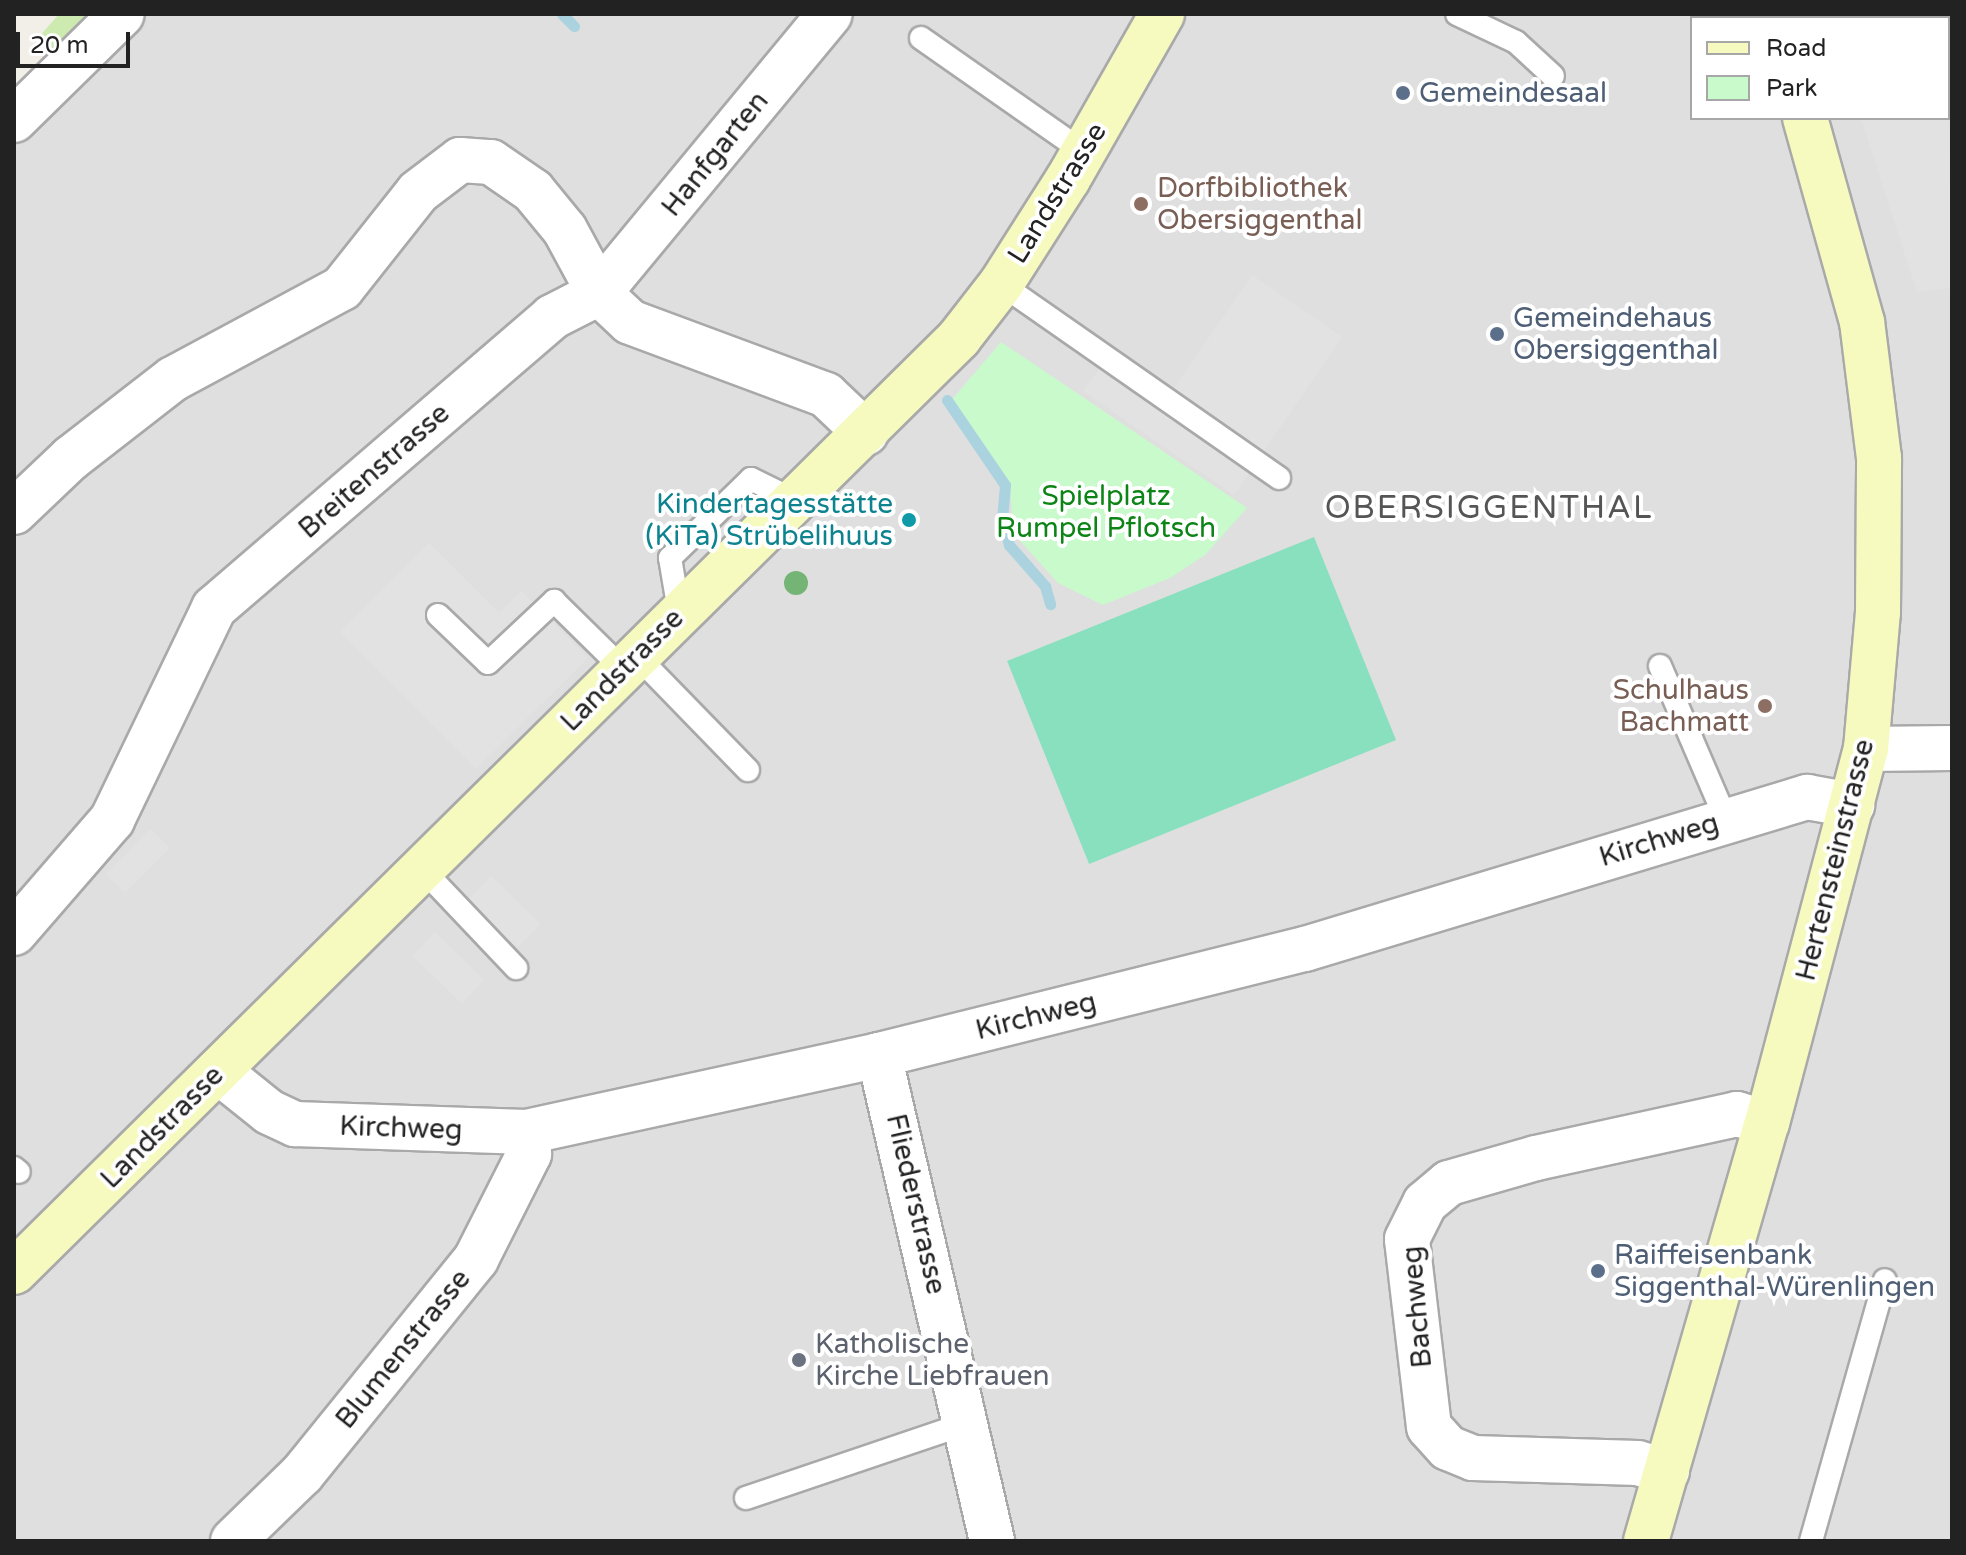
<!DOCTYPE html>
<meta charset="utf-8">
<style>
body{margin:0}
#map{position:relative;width:1966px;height:1555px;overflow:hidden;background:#f2efe9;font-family:"Varela Round",sans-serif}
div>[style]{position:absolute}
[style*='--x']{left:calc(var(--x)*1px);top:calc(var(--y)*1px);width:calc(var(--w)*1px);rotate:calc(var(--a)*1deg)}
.residential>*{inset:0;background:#e0dfdf}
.grass>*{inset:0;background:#cdebb0}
.park>*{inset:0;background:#c8facc}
.pitch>*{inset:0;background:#88e0be;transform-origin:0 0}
.parking>*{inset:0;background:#e2e2e2;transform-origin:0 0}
.stream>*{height:11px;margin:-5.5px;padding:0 5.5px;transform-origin:5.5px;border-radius:5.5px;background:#aad3df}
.roads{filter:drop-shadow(2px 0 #a9a9a9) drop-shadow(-2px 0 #a9a9a9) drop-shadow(0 2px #a9a9a9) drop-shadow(0 -2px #a9a9a9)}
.lane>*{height:22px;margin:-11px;padding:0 11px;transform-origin:11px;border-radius:11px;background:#fff}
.street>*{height:44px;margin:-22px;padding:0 22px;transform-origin:22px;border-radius:22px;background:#fff}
.secondary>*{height:44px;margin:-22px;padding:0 22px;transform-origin:22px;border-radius:22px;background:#f7fabf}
.trees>*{width:24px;height:24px;margin:-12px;border-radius:50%;background:#74b475}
.dots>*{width:22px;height:22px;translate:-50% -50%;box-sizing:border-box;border:4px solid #fff;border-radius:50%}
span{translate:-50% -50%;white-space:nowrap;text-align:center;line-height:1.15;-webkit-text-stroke:8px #fff;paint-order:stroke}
.service-label{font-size:28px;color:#4e5e75}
.left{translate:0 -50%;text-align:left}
.street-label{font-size:28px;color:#222}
.education-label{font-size:28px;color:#785e54}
.right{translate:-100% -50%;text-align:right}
.park-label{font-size:28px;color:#0c8416}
.culture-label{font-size:28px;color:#0d838f}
.worship-label{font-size:28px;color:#5b616d}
.quarter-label{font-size:32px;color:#555;letter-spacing:2px}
.frame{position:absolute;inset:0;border:16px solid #222;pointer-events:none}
.legend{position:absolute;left:1690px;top:16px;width:260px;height:104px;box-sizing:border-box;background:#fff;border:2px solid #a7a7a7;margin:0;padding:10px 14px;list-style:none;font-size:24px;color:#222}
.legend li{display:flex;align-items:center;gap:16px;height:40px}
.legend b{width:40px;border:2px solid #a7a7a7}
.scale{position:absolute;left:16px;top:32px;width:114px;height:36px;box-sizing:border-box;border:4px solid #222;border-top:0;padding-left:10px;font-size:24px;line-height:28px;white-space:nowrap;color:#222;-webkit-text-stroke:6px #fff;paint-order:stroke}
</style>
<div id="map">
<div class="residential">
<div style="clip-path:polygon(evenodd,135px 14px,1952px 14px,1952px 1541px,14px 1541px,14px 142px,135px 14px,1692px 18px,1948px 18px,1948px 118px,1692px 118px,1692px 18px)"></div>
</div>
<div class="grass">
<div style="clip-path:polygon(59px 14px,106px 14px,62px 61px,38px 38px)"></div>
</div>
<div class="park">
<div style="clip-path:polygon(1001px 342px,1247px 508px,1205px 555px,1170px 578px,1103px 605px,1058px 583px,1013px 533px,1010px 483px,949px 403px)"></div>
</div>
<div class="pitch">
<div style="left:1314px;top:537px;width:219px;height:331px;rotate:68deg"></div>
</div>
<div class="parking">
<div style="clip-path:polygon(1948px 92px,1952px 288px,1917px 292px,1861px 118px,1948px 118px)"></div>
<div style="clip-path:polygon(1252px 275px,1342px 337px,1234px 495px,1083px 391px,1099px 369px,1159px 410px)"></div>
<div style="clip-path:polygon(429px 543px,499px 613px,521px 591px,588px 658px,476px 769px,340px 632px)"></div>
<div style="left:151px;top:829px;width:27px;height:64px;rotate:45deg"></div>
<div style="left:491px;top:876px;width:69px;height:33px;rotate:44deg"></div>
<div style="left:435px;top:932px;width:69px;height:33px;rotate:44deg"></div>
</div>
<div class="stream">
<div style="--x:562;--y:14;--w:17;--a:45"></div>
<div style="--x:947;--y:400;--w:103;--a:55.7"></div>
<div style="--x:1005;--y:485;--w:34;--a:95"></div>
<div style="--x:1002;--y:519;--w:27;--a:75"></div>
<div style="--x:1009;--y:545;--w:55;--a:48.7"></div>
<div style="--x:1045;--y:586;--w:19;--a:74"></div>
</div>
<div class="roads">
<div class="lane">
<div style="--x:1457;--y:14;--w:65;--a:25.4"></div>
<div style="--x:1516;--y:42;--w:50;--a:42.6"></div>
<div style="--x:1822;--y:18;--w:10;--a:-24"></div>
<div style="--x:921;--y:38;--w:199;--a:35"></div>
<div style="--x:1001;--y:284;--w:339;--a:34.9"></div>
<div style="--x:679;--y:611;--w:54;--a:-99.6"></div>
<div style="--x:670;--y:558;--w:113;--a:-44.3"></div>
<div style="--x:751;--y:479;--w:48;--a:26"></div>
<div style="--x:438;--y:615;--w:69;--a:43.8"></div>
<div style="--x:488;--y:663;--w:91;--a:-43.2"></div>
<div style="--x:554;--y:601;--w:95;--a:44.6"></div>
<div style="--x:635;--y:654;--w:162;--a:45.8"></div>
<div style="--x:1660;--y:666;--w:167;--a:66.7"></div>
<div style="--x:424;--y:871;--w:134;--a:46.5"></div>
<div style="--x:14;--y:1168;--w:6;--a:39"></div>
<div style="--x:746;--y:1498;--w:233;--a:-18.7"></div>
<div style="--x:1811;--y:1541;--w:271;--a:-74.2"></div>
</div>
<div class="street">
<div style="--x:14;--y:120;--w:151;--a:-44.5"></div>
<div style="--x:14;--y:512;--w:79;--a:-43.5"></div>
<div style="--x:71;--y:458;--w:129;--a:-37.8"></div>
<div style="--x:173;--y:379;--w:192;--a:-28.3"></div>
<div style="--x:342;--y:288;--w:122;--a:-51.6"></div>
<div style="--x:418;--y:192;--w:53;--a:-37.3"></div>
<div style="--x:460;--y:160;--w:31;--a:4"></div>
<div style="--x:491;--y:162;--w:51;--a:34.6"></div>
<div style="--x:533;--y:191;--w:50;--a:50.6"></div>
<div style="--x:565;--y:230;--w:72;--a:61.6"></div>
<div style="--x:599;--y:293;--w:362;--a:-50.4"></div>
<div style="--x:1866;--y:749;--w:86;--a:-0.7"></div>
<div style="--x:14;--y:933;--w:150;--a:-49.1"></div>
<div style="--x:112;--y:820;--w:235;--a:-64.3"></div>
<div style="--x:214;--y:608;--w:446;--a:-40.7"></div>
<div style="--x:552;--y:317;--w:53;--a:-27.1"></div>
<div style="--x:599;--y:293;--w:42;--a:43.1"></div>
<div style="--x:630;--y:322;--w:209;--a:20.4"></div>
<div style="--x:826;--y:395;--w:55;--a:43.5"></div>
<div style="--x:879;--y:1055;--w:499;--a:76.9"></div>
<div style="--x:218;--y:1071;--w:65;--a:38.8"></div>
<div style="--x:269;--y:1112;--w:29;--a:25"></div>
<div style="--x:295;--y:1124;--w:231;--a:2"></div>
<div style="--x:526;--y:1132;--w:361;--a:-12.3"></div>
<div style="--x:879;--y:1055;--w:439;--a:-14"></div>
<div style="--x:1305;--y:949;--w:525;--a:-16.85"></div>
<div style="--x:1807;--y:797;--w:46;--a:10.1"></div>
<div style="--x:1667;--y:1471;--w:30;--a:-165"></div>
<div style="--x:1638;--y:1463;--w:165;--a:-178.3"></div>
<div style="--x:1473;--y:1458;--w:27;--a:-158"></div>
<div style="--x:1448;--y:1448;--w:28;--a:-132"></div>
<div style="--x:1429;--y:1427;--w:189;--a:-96.7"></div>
<div style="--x:1407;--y:1239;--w:40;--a:-63.4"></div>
<div style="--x:1425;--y:1203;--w:31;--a:-40"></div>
<div style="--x:1449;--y:1183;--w:91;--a:-16"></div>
<div style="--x:1536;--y:1158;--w:206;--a:-12.3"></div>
<div style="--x:1737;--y:1114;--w:31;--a:17"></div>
<div style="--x:233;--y:1541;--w:96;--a:-44.2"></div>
<div style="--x:302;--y:1474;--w:277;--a:-51"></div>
<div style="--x:476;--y:1259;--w:118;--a:-63.2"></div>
<div style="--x:529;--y:1154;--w:22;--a:-98"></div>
</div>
<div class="secondary">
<div style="--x:1772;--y:14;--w:4;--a:76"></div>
<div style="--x:14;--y:1272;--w:1329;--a:-44.66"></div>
<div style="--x:959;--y:338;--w:68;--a:-52.1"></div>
<div style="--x:1001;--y:284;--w:125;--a:-57.5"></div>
<div style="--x:1068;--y:179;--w:190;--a:-60.3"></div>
<div style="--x:1646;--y:1541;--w:435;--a:-73.9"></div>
<div style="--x:1767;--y:1123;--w:387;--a:-75.2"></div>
<div style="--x:1866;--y:749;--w:138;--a:-85"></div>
<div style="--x:1878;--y:612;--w:154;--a:-89.6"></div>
<div style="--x:1879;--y:458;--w:137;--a:-97.1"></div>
<div style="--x:1862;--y:322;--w:212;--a:-105.6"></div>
</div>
</div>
<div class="trees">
<div style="left:796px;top:583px"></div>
</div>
<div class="dots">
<div style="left:1403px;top:93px;background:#5c6f8a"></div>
<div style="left:1141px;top:204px;background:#8d6e63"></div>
<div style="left:1497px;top:334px;background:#5c6f8a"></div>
<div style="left:909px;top:520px;background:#0f9aa8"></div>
<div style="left:1765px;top:706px;background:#8d6e63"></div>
<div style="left:1598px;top:1271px;background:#5c6f8a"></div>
<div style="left:799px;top:1360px;background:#6b7280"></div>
</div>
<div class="service-label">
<span class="left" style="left:1419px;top:93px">Gemeindesaal</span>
<span class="left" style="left:1513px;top:334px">Gemeindehaus<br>Obersiggenthal</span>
<span class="left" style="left:1614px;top:1271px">Raiffeisenbank<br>Siggenthal-Würenlingen</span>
</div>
<div class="street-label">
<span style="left:715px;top:154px;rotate:-51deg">Hanfgarten</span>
<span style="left:1057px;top:193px;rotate:-58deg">Landstrasse</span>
<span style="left:374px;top:471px;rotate:-41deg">Breitenstrasse</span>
<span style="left:622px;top:670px;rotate:-45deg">Landstrasse</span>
<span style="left:1659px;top:840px;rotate:-17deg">Kirchweg</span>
<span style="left:1835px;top:860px;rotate:-76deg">Hertensteinstrasse</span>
<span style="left:1036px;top:1016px;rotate:-14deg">Kirchweg</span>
<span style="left:162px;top:1127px;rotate:-45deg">Landstrasse</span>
<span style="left:401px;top:1128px;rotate:2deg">Kirchweg</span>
<span style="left:916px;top:1204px;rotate:77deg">Fliederstrasse</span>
<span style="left:1417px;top:1307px;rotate:-95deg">Bachweg</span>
<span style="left:403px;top:1349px;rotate:-51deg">Blumenstrasse</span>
</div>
<div class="education-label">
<span class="left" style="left:1157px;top:204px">Dorfbibliothek<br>Obersiggenthal</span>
<span class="right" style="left:1749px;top:706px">Schulhaus<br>Bachmatt</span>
</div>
<div class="park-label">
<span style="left:1106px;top:512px">Spielplatz<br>Rumpel Pflotsch</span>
</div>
<div class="culture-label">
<span class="right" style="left:893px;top:520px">Kindertagesstätte<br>(KiTa) Strübelihuus</span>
</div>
<div class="worship-label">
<span class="left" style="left:815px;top:1360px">Katholische<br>Kirche Liebfrauen</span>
</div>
<div class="quarter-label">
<span style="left:1489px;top:508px">OBERSIGGENTHAL</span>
</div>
<div class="frame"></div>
<ul class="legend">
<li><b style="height:10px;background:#f7fabf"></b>Road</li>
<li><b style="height:22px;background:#c8facc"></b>Park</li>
</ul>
<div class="scale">20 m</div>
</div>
